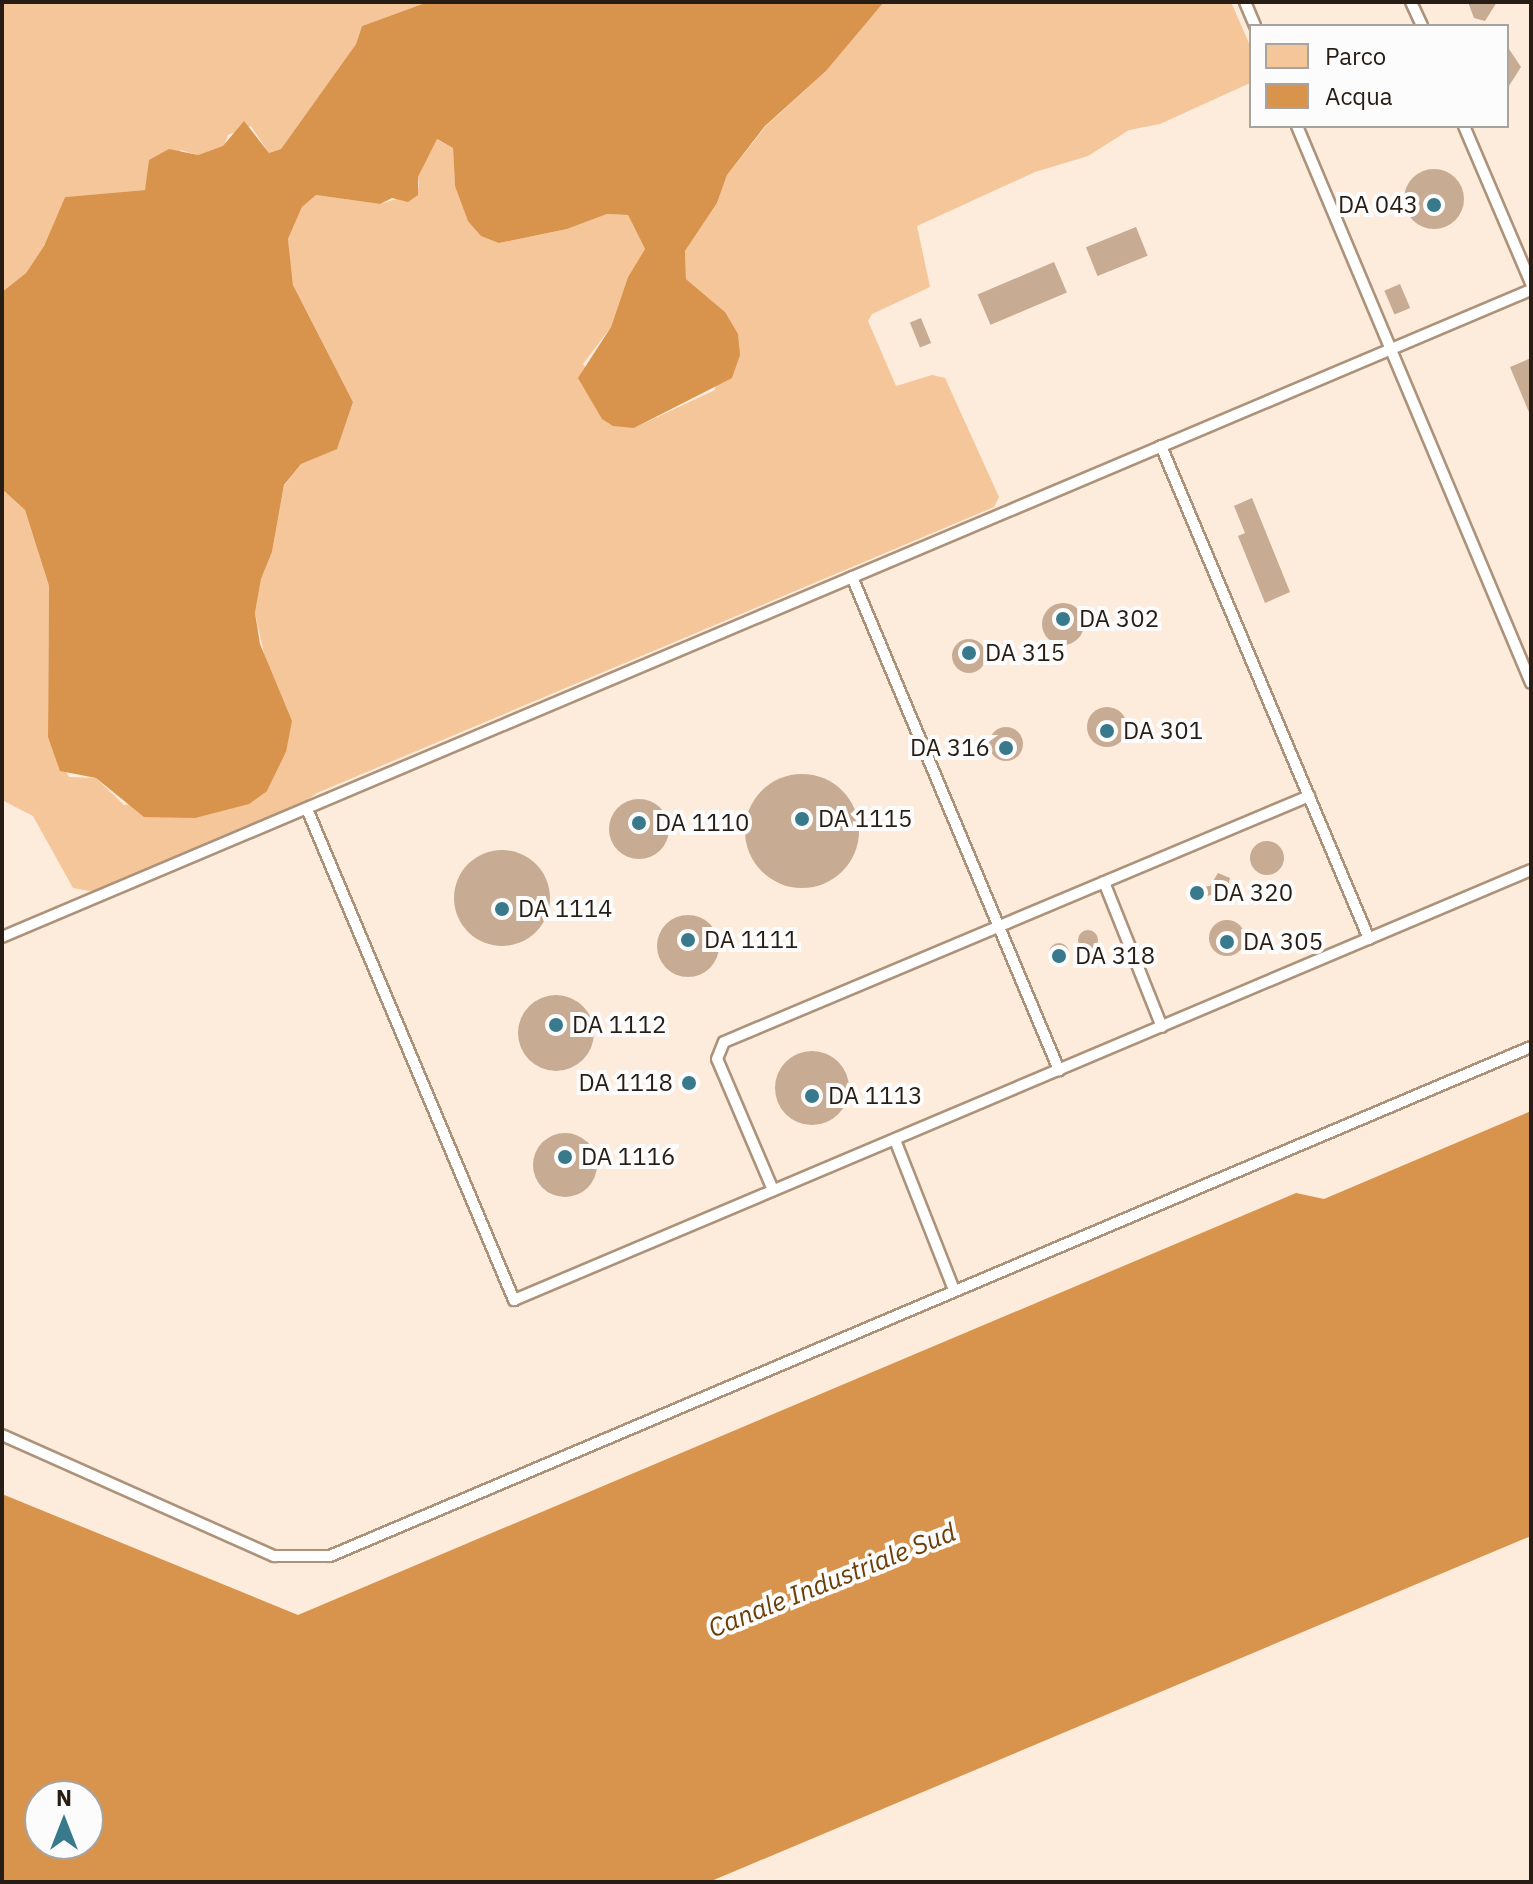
<!DOCTYPE html>
<style>
body{margin:0}
#map{position:relative;width:1533px;height:1884px;overflow:hidden;background:#fdebdb;font-family:"IBM Plex Sans",sans-serif}
div>[style]{position:absolute}
[style*='--x']{left:calc(var(--x)*1px);top:calc(var(--y)*1px);width:calc(var(--w)*1px);rotate:calc(var(--a)*1deg)}
.green>*{inset:0;background:#f4c69a}
.water>*{inset:0;background:#d8944d}
.building>*{inset:0;background:#c7ab92;transform-origin:0 0}
.round{border-radius:50%}
.roads{filter:drop-shadow(2px 0 #ad927a) drop-shadow(-2px 0 #ad927a) drop-shadow(0 2px #ad927a) drop-shadow(0 -2px #ad927a)}
.lane>*{height:10px;margin:-5px;padding:0 5px;transform-origin:5px;border-radius:5px;background:#fff}
.dots>*{width:22px;height:22px;translate:-50% -50%;box-sizing:border-box;border:4px solid #fcfcfc;border-radius:50%}
span{translate:-50% -50%;white-space:nowrap;text-align:center;line-height:1.15;-webkit-text-stroke:8px #fcfcfc;paint-order:stroke}
.poi-label{font-size:24px;color:#281d14}
.right{translate:-100% -50%;text-align:right}
.left{translate:0 -50%;text-align:left}
.water-label{font-size:26px;color:#6b3e05;font-style:italic}
.frame{position:absolute;inset:0;border:4px solid #281d14;pointer-events:none}
.legend{position:absolute;left:1249px;top:24px;width:260px;height:104px;box-sizing:border-box;background:#fcfcfc;border:2px solid #a7a39f;margin:0;padding:10px 14px;list-style:none;font-size:24px;color:#281d14}
.legend li{display:flex;align-items:center;gap:16px;height:40px}
.legend b{width:40px;border:2px solid #a7a39f}
.north{position:absolute;left:24px;top:1780px;width:80px;height:80px;box-sizing:border-box;background:#fcfcfc;border:2px solid #a7a39f;border-radius:50%;rotate:0deg;font-size:22px;font-weight:700;line-height:32px;text-align:center;color:#281d14}
.north::after{content:'';display:block;margin:auto;width:28px;height:36px;background:#38798c;clip-path:polygon(50% 0,100% 100%,50% 72%,0 100%)}
</style>
<div id="map">
<div class="green">
<div style="clip-path:polygon(2px 2px,428px 2px,362px 26px,356px 44px,281px 149px,269px 153px,251px 126px,228px 135px,224px 146px,198px 155px,181px 150px,145px 190px,65px 197px,44px 246px,26px 273px,2px 292px)"></div>
<div style="clip-path:polygon(884px 2px,1231px 2px,1251px 48px,1250px 83px,1160px 124px,1129px 130px,1088px 156px,1035px 172px,917px 226px,930px 287px,872px 314px,868px 321px,896px 386px,932px 375px,945px 378px,999px 497px,994px 507px,317px 793px,296px 808px,119px 883px,96px 892px,73px 888px,33px 816px,2px 800px,2px 489px,25px 510px,49px 586px,48px 737px,69px 777px,96px 778px,124px 805px,267px 791px,286px 752px,255px 613px,261px 579px,272px 552px,284px 486px,301px 464px,337px 448px,353px 402px,293px 285px,288px 239px,302px 207px,316px 195px,380px 204px,400px 198px,419px 187px,418px 177px,436px 139px,453px 148px,455px 186px,499px 243px,567px 229px,607px 214px,628px 215px,645px 249px,628px 277px,611px 327px,583px 364px,634px 428px,715px 390px,725px 312px,686px 279px,685px 251px,717px 203px,727px 175px,766px 126px,826px 71px)"></div>
</div>
<div class="water">
<div style="clip-path:polygon(428px 2px,884px 2px,826px 71px,765px 126px,727px 175px,717px 203px,685px 251px,686px 279px,725px 312px,738px 334px,740px 355px,732px 378px,634px 428px,613px 426px,602px 419px,578px 378px,611px 327px,628px 277px,645px 249px,628px 215px,607px 214px,567px 229px,499px 243px,481px 236px,468px 221px,455px 186px,453px 148px,437px 139px,418px 177px,418px 195px,408px 202px,392px 198px,380px 204px,316px 195px,302px 207px,288px 239px,293px 285px,353px 402px,337px 449px,301px 464px,284px 485px,272px 552px,261px 579px,255px 613px,260px 644px,292px 721px,286px 752px,267px 791px,249px 804px,195px 818px,144px 817px,96px 778px,60px 771px,48px 737px,49px 586px,25px 510px,2px 489px,2px 292px,26px 273px,44px 246px,65px 197px,145px 190px,149px 160px,169px 149px,198px 155px,223px 146px,244px 121px,269px 153px,281px 149px,356px 44px,362px 26px)"></div>
<div style="clip-path:polygon(evenodd,1531px 1111px,1531px 1536px,709px 1882px,2px 1882px,2px 1494px,298px 1615px,1296px 1193px,1324px 1199px,1531px 1111px,40px 1796px,88px 1796px,88px 1844px,40px 1844px,40px 1796px)"></div>
</div>
<div class="building">
<div style="clip-path:polygon(1468px 2px,1497px 2px,1485px 21px,1474px 18px)"></div>
<div style="clip-path:polygon(1507px 46px,1521px 67px,1507px 89px)"></div>
<div class="round" style="left:1404px;top:169px;width:60px;height:60px"></div>
<div style="left:1136px;top:227px;width:31px;height:54px;rotate:68deg"></div>
<div style="left:1054px;top:262px;width:33px;height:83px;rotate:67deg"></div>
<div style="left:1400px;top:284px;width:26px;height:17px;rotate:67deg"></div>
<div style="left:921px;top:318px;width:27px;height:12px;rotate:68deg"></div>
<div style="clip-path:polygon(1531px 358px,1531px 417px,1510px 367px)"></div>
<div style="clip-path:polygon(1252px 498px,1290px 592px,1265px 603px,1238px 536px,1245px 533px,1234px 506px)"></div>
<div class="round" style="left:1042px;top:603px;width:42px;height:42px"></div>
<div class="round" style="left:952px;top:639px;width:34px;height:34px"></div>
<div class="round" style="left:1087px;top:707px;width:40px;height:40px"></div>
<div class="round" style="left:989px;top:727px;width:34px;height:34px"></div>
<div class="round" style="left:745px;top:774px;width:114px;height:114px"></div>
<div class="round" style="left:609px;top:799px;width:60px;height:60px"></div>
<div class="round" style="left:1250px;top:841px;width:34px;height:34px"></div>
<div class="round" style="left:454px;top:850px;width:96px;height:96px"></div>
<div style="clip-path:polygon(1218px 873px,1230px 878px,1227px 890px,1191px 901px,1191px 888px,1210px 886px)"></div>
<div class="round" style="left:657px;top:915px;width:62px;height:62px"></div>
<div class="round" style="left:1209px;top:920px;width:36px;height:36px"></div>
<div class="round" style="left:1078px;top:930px;width:20px;height:20px"></div>
<div class="round" style="left:1049px;top:943px;width:20px;height:20px"></div>
<div class="round" style="left:518px;top:995px;width:76px;height:76px"></div>
<div class="round" style="left:775px;top:1051px;width:74px;height:74px"></div>
<div class="round" style="left:533px;top:1133px;width:64px;height:64px"></div>
</div>
<div class="roads">
<div class="lane">
<div style="--x:1245;--y:2;--w:26;--a:67"></div>
<div style="--x:1411;--y:2;--w:26;--a:65"></div>
<div style="--x:1297;--y:126;--w:604;--a:67.21"></div>
<div style="--x:1464;--y:126;--w:171;--a:66.9"></div>
<div style="--x:1161;--y:446;--w:535;--a:67.12"></div>
<div style="--x:852;--y:577;--w:535;--a:67.22"></div>
<div style="--x:307;--y:809;--w:533;--a:67.14"></div>
<div style="--x:514;--y:1300;--w:1104;--a:-22.92"></div>
<div style="--x:1104;--y:882;--w:156;--a:68.2"></div>
<div style="--x:2;--y:937;--w:1660;--a:-22.94"></div>
<div style="--x:895;--y:1140;--w:161;--a:68.5"></div>
<div style="--x:773;--y:1190;--w:142;--a:-113.1"></div>
<div style="--x:717;--y:1059;--w:18;--a:-68"></div>
<div style="--x:724;--y:1042;--w:635;--a:-22.81"></div>
<div style="--x:2;--y:1435;--w:298;--a:24"></div>
<div style="--x:274;--y:1556;--w:56;--a:0"></div>
<div style="--x:330;--y:1556;--w:1304;--a:-22.97"></div>
</div>
</div>
<div class="dots">
<div style="left:1434px;top:205px;background:#38798c"></div>
<div style="left:1063px;top:619px;background:#38798c"></div>
<div style="left:969px;top:653px;background:#38798c"></div>
<div style="left:1107px;top:731px;background:#38798c"></div>
<div style="left:1006px;top:748px;background:#38798c"></div>
<div style="left:802px;top:819px;background:#38798c"></div>
<div style="left:639px;top:823px;background:#38798c"></div>
<div style="left:1197px;top:893px;background:#38798c"></div>
<div style="left:502px;top:909px;background:#38798c"></div>
<div style="left:688px;top:940px;background:#38798c"></div>
<div style="left:1227px;top:942px;background:#38798c"></div>
<div style="left:1059px;top:956px;background:#38798c"></div>
<div style="left:556px;top:1025px;background:#38798c"></div>
<div style="left:689px;top:1083px;background:#38798c"></div>
<div style="left:812px;top:1096px;background:#38798c"></div>
<div style="left:565px;top:1157px;background:#38798c"></div>
</div>
<div class="poi-label">
<span class="right" style="left:1418px;top:205px">DA 043</span>
<span class="left" style="left:1079px;top:619px">DA 302</span>
<span class="left" style="left:985px;top:653px">DA 315</span>
<span class="left" style="left:1123px;top:731px">DA 301</span>
<span class="right" style="left:990px;top:748px">DA 316</span>
<span class="left" style="left:818px;top:819px">DA 1115</span>
<span class="left" style="left:655px;top:823px">DA 1110</span>
<span class="left" style="left:1213px;top:893px">DA 320</span>
<span class="left" style="left:518px;top:909px">DA 1114</span>
<span class="left" style="left:704px;top:940px">DA 1111</span>
<span class="left" style="left:1243px;top:942px">DA 305</span>
<span class="left" style="left:1075px;top:956px">DA 318</span>
<span class="left" style="left:572px;top:1025px">DA 1112</span>
<span class="right" style="left:673px;top:1083px">DA 1118</span>
<span class="left" style="left:828px;top:1096px">DA 1113</span>
<span class="left" style="left:581px;top:1157px">DA 1116</span>
</div>
<div class="water-label">
<span style="left:832px;top:1580px;rotate:-22deg">Canale Industriale Sud</span>
</div>
<div class="frame"></div>
<ul class="legend">
<li><b style="height:22px;background:#f4c69a"></b>Parco</li>
<li><b style="height:22px;background:#d8944d"></b>Acqua</li>
</ul>
<div class="north">N</div>
</div>
